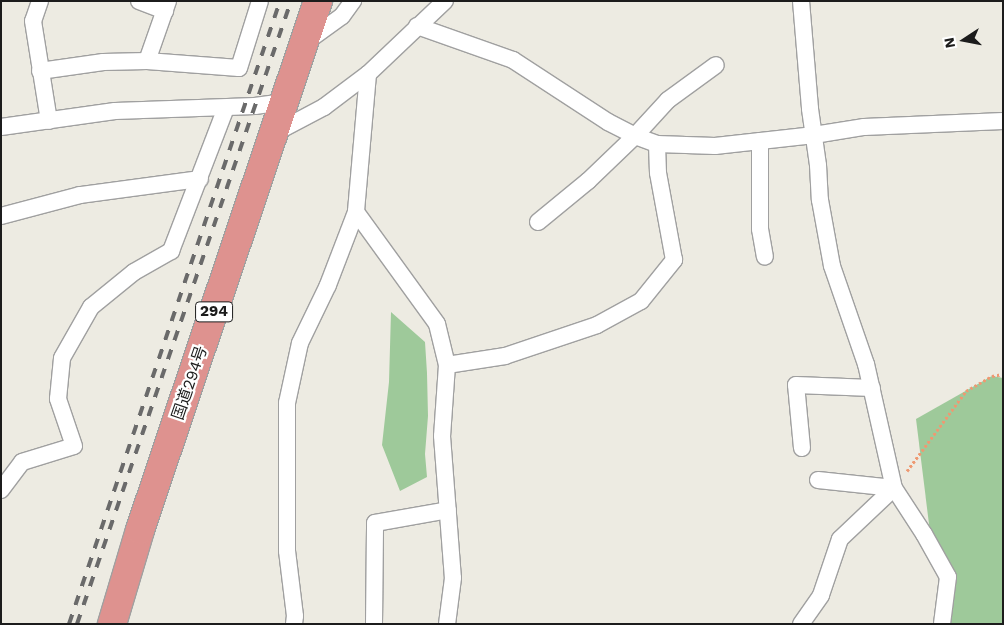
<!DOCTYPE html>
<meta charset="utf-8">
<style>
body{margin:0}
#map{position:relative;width:1004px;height:625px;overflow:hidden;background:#edebe2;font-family:"Work Sans","Noto Sans JP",sans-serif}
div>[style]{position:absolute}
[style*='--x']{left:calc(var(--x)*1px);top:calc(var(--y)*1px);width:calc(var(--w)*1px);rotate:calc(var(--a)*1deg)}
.forest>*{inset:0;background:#9ec99a}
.path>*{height:3px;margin-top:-1.5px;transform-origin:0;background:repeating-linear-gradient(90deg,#ee9972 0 2.5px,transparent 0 5px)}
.roads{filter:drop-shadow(1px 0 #a0a0a0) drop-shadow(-1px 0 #a0a0a0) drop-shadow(0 1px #a0a0a0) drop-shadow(0 -1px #a0a0a0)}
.street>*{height:16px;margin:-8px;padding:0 8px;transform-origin:8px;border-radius:8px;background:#fff}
.highway>*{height:28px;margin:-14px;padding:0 14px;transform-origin:14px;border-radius:14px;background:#de928f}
.rail>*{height:4px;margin-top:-2px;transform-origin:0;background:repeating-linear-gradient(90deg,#6a6a6a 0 10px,transparent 0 20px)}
span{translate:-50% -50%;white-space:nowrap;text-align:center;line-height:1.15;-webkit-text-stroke:4.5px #fff;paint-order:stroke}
.shield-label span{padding:1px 4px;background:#fff;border:1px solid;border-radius:4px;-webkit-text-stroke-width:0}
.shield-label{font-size:15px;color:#1c1c1c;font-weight:700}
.street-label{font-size:16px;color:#1c1c1c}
.frame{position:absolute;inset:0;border:2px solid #1c1c1c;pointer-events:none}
.north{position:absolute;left:939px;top:15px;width:50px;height:50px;-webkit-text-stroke:4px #fff;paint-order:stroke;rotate:259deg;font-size:14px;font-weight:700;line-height:20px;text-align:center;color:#1c1c1c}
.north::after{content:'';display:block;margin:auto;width:18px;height:22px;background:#1c1c1c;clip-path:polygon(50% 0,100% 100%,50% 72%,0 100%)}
</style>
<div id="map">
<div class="forest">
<div style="clip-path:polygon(391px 312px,425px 342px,427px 373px,428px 416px,425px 454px,427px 477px,400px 491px,382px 445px,389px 382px)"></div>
<div style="clip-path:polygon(992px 376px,1003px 378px,1003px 624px,951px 624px,931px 540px,916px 419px)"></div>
</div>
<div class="path">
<div style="--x:907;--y:471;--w:99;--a:-53.6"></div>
<div style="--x:966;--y:391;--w:30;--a:-30"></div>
<div style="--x:992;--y:376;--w:11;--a:-10"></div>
</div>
<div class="roads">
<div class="street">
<div style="--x:40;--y:1;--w:21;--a:109"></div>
<div style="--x:33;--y:21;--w:101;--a:80.9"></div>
<div style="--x:139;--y:1;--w:28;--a:21"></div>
<div style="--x:801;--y:1;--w:108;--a:85.2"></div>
<div style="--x:810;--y:109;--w:57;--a:81.9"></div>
<div style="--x:818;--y:165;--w:35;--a:87"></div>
<div style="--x:820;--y:200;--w:67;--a:79.7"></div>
<div style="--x:832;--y:266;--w:104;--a:70.9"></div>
<div style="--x:866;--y:364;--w:127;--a:77.3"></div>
<div style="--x:894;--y:488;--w:55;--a:56.9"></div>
<div style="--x:924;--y:534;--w:49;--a:60.8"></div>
<div style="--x:948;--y:577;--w:47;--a:97.3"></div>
<div style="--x:417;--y:26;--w:102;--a:19.5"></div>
<div style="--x:513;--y:60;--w:113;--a:33.1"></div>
<div style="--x:608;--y:122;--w:30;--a:27"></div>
<div style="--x:635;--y:136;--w:23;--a:20"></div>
<div style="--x:657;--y:144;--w:58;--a:2"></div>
<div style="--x:715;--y:146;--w:100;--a:-6.3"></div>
<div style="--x:814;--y:135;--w:51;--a:-9.1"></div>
<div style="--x:864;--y:127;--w:139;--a:-2.5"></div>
<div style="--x:306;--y:42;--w:44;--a:-35.8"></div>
<div style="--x:342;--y:16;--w:19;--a:-54"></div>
<div style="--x:147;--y:61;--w:64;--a:-70.7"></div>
<div style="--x:40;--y:71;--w:64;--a:-8.1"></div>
<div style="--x:103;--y:62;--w:44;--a:-1.3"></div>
<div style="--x:147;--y:61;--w:92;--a:4.4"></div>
<div style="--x:239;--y:68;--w:70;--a:-72.6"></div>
<div style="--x:368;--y:74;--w:139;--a:95"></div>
<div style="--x:356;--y:212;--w:138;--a:54.1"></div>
<div style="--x:437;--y:324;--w:42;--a:76.3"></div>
<div style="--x:447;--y:365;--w:71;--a:94"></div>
<div style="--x:442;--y:436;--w:142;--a:85.6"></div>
<div style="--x:453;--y:578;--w:46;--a:97.4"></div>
<div style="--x:1;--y:127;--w:115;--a:-8"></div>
<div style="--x:115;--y:111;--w:140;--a:-2"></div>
<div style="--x:255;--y:106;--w:28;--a:-8"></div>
<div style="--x:273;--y:134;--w:58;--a:-27.9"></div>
<div style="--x:324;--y:107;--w:55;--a:-36.9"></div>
<div style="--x:368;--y:74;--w:106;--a:-43.5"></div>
<div style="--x:760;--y:141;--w:88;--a:90"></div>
<div style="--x:760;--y:229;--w:28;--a:80"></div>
<div style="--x:1;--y:216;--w:82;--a:-14.9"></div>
<div style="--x:80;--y:195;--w:121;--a:-7.6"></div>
<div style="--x:538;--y:222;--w:65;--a:-39.4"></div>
<div style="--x:588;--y:181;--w:65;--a:-43.8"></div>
<div style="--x:635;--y:136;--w:49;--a:-47.5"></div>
<div style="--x:668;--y:100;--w:59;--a:-36.1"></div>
<div style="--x:447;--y:365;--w:59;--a:-8.8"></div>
<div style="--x:505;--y:356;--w:97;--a:-18.6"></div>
<div style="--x:597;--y:325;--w:50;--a:-28.6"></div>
<div style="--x:641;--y:301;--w:53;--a:-51.2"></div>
<div style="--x:674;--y:260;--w:88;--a:-100.4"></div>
<div style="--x:658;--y:173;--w:29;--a:-92"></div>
<div style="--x:802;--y:448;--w:63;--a:-95.4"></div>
<div style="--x:796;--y:385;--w:76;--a:2.3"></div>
<div style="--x:818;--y:480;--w:76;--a:6"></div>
<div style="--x:1;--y:490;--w:35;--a:-53"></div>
<div style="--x:22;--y:462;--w:54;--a:-17.1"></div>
<div style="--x:74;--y:446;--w:50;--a:-108.8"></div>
<div style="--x:58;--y:399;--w:41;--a:-84.4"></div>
<div style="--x:62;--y:358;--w:59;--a:-60.4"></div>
<div style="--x:91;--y:307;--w:55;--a:-39.1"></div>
<div style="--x:134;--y:272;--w:43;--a:-29.6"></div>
<div style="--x:171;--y:251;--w:153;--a:-69"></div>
<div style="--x:294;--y:624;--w:8;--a:-83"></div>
<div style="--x:295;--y:616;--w:65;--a:-97"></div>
<div style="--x:287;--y:551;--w:148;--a:-90"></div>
<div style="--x:287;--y:403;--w:61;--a:-77.8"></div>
<div style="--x:300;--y:343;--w:64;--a:-64.2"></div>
<div style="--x:328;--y:285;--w:78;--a:-69"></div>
<div style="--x:374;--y:624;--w:101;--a:-89.4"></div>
<div style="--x:375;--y:523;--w:74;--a:-10.1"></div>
<div style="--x:801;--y:624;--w:35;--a:-55"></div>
<div style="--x:821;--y:595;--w:59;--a:-71.3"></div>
<div style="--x:840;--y:539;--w:74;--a:-43.4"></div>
</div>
<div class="highway">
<div style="--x:112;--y:624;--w:98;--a:-73.4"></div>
<div style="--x:140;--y:530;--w:558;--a:-71.4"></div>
</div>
</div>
<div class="rail">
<div style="--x:69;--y:624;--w:658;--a:-71.29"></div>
<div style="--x:77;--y:624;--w:659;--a:-71.04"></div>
</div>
<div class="shield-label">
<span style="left:214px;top:312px">294</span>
</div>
<div class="street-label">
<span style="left:190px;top:383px;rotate:-71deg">国道294号</span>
</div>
<div class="frame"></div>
<div class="north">N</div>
</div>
